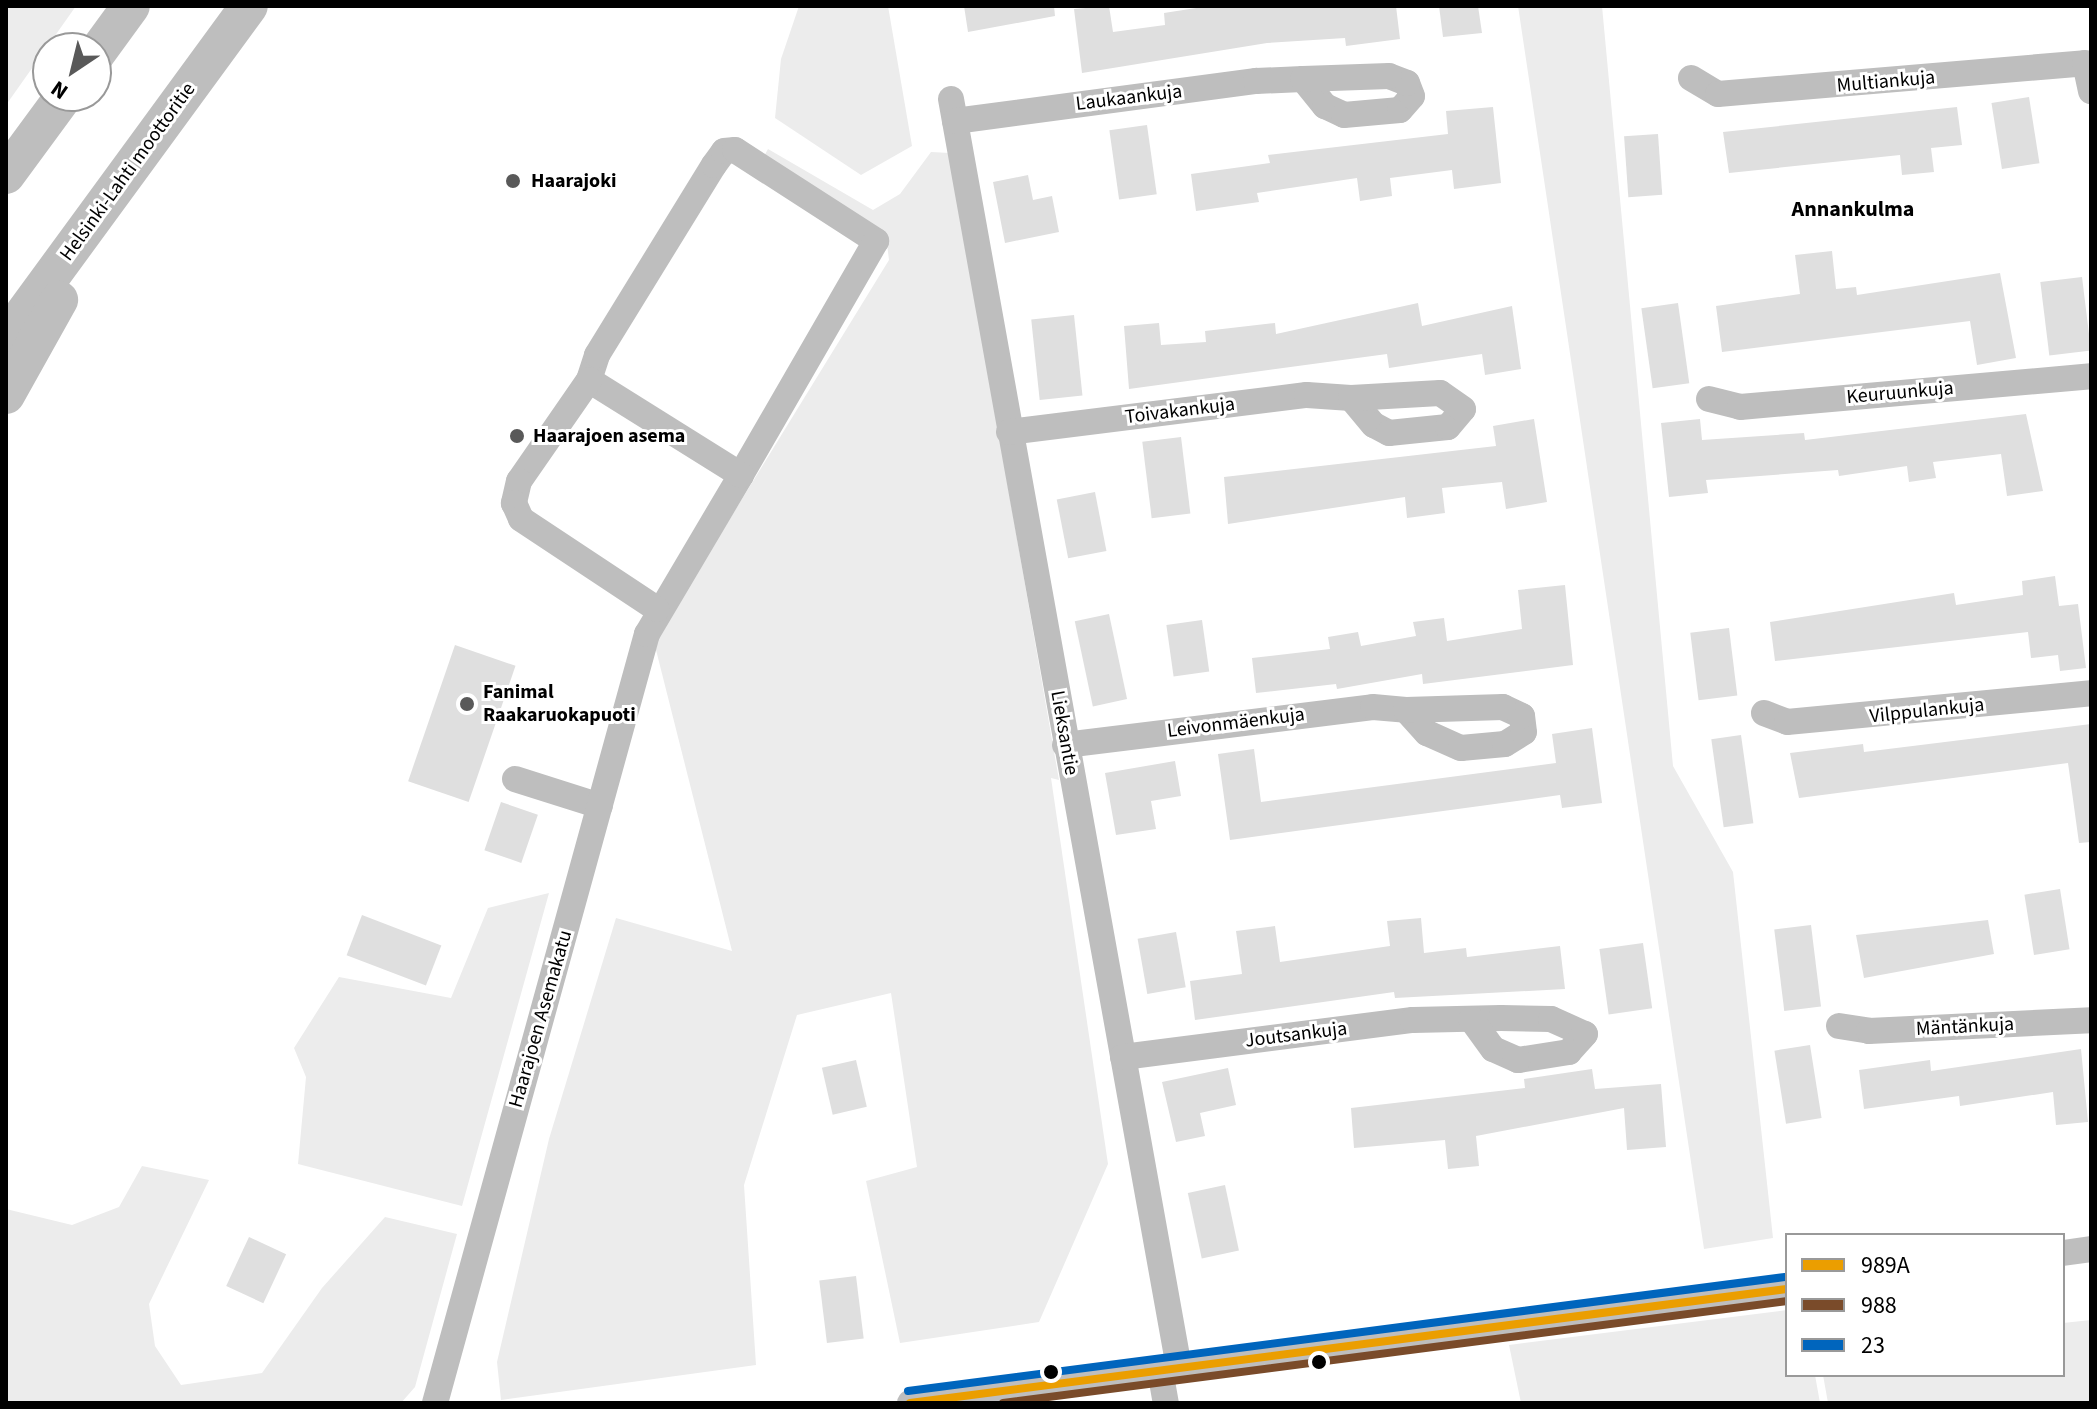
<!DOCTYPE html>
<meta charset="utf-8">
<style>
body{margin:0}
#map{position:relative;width:2097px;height:1409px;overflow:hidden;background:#fff;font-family:"Source Sans 3",sans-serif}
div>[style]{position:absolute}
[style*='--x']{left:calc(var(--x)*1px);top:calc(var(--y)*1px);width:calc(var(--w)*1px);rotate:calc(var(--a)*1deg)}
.green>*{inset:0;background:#ececec}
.building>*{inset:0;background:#dfdfdf;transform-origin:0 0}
.minor>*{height:26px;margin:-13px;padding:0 13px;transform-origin:13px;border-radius:13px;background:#bebebe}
.highway>*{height:38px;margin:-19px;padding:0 19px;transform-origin:19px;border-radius:19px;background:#bebebe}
.bus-1>*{height:8px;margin:-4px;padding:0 4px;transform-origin:4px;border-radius:4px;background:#eb9e00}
.bus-2>*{height:8px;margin:-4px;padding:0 4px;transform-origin:4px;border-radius:4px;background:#7a4b2a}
.bus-3>*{height:8px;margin:-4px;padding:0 4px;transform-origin:4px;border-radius:4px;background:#0065bd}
.dots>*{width:22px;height:22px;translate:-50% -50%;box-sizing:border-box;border:4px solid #fff;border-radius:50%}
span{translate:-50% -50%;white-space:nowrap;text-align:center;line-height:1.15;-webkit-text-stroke:6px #fff;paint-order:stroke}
.street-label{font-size:20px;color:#000}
.poi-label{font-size:20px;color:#000;font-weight:700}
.left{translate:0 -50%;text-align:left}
.neighbourhood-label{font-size:22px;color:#000;font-weight:700}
.frame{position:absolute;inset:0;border:8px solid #000;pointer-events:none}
.legend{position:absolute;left:1785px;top:1233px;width:280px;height:144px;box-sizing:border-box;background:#fff;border:2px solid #999;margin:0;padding:10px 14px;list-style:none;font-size:24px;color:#000}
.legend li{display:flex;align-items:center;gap:16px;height:40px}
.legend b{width:40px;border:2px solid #999}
.north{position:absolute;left:32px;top:32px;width:80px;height:80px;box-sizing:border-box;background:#fff;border:2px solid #999;border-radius:50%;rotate:215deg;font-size:22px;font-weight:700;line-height:32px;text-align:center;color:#000}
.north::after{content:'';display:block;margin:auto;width:28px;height:36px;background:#595959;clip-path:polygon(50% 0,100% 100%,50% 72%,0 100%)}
</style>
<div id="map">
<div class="green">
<div style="clip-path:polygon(6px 6px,76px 6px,6px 105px)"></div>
<div style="clip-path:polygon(799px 6px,888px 6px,912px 146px,861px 175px,775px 118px,781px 59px)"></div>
<div style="clip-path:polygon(1518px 6px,1602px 6px,1673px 766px,1733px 872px,1773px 1238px,1704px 1249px)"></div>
<div style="clip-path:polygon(768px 149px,873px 210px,900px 194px,931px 152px,950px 153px,1059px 780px,1051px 778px,1108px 1164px,1039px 1322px,900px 1343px,866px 1181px,917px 1167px,891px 993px,797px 1015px,744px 1185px,756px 1365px,501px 1400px,497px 1362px,549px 1139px,616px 918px,732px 951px,654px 642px,889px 260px,886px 236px,763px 158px)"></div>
<div style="clip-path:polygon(549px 893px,462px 1206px,298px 1164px,306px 1077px,294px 1048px,339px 977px,451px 998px,488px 908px)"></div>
<div style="clip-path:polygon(142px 1166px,209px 1180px,149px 1304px,155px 1346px,181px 1385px,262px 1373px,322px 1288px,385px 1217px,457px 1234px,415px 1387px,401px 1403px,6px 1403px,6px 1209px,72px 1225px,119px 1207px)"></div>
<div style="clip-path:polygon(1787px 1310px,1787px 1375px,1815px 1375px,1820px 1403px,1521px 1403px,1509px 1345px)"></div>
<div style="clip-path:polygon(2091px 1320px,2091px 1403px,1828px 1403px,1823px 1375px,2063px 1375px,2063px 1323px)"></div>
</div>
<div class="building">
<div style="clip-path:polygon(964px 6px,1054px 6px,1055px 16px,968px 32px)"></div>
<div style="clip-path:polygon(1109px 6px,1113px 32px,1165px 25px,1164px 13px,1209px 6px,1396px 6px,1400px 39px,1346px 46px,1345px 38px,1267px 43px,1082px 73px,1074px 9px)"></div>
<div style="clip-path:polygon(1439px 6px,1478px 6px,1482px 33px,1443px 37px)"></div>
<div style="left:2029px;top:97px;width:67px;height:38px;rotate:81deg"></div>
<div style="clip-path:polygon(1493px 107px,1501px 183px,1454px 189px,1452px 170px,1390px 178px,1392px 196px,1360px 201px,1357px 178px,1257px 193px,1259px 202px,1196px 211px,1191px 174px,1270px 163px,1268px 155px,1448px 134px,1446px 111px)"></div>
<div style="clip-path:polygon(1957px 107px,1962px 145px,1931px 148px,1934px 172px,1902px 175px,1900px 155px,1729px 173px,1723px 132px)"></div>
<div style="left:1147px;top:125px;width:70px;height:38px;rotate:82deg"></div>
<div style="left:1658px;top:134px;width:61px;height:34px;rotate:86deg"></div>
<div style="clip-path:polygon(1028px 175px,1033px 200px,1052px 196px,1059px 232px,1005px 243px,993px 182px)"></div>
<div style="clip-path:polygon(1832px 251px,1836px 289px,1856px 287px,1857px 295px,2000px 273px,2016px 358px,1977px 365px,1970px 321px,1722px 352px,1716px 306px,1800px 294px,1795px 255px)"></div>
<div style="left:2082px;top:277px;width:74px;height:42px;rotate:83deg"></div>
<div style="clip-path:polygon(1418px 303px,1422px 326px,1512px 306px,1521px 369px,1485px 375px,1482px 354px,1389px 368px,1387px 354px,1129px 389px,1124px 326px,1159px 323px,1161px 345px,1206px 342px,1205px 331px,1275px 323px,1276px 334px)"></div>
<div style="left:1678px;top:303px;width:81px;height:37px;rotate:82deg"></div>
<div style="left:1074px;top:315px;width:81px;height:43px;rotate:84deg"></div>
<div style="clip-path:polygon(2026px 414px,2043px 491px,2007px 496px,2001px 454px,1933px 462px,1936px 478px,1909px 482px,1907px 466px,1839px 476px,1838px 470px,1706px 480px,1708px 493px,1669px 497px,1661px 423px,1700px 419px,1702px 440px,1804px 433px,1805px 440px)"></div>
<div style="clip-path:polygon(1534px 419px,1547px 502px,1506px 509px,1502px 482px,1442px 488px,1445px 513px,1407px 518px,1405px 497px,1228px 524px,1224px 477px,1496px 446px,1493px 426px)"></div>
<div style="left:1181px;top:437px;width:77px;height:39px;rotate:83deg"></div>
<div style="left:1095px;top:492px;width:60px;height:39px;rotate:79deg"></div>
<div style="clip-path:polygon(2055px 576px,2059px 606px,2078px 604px,2086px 668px,2060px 671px,2058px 655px,2031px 658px,2028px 632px,1775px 661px,1770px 622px,1954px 593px,1956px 605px,2023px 595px,2022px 581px)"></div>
<div style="clip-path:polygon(1565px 585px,1573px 665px,1423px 684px,1422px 674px,1337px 689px,1336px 684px,1256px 693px,1252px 658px,1330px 649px,1328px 637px,1358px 632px,1361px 646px,1416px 636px,1413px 622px,1444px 618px,1447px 641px,1522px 629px,1518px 590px)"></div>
<div style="left:1109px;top:614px;width:87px;height:35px;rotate:78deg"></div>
<div style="left:1202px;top:620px;width:52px;height:36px;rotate:82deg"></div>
<div style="left:1729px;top:628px;width:68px;height:39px;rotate:83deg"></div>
<div style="left:455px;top:645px;width:64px;height:144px;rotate:19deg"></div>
<div style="clip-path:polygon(2091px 724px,2091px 842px,2079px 843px,2068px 763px,1799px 798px,1790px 753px,1863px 744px,1864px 752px)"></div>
<div style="clip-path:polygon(1592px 728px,1602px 803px,1562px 808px,1560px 795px,1230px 840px,1218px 754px,1254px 749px,1261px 802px,1556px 763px,1552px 734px)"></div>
<div style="left:1741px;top:735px;width:89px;height:30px;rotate:82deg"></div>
<div style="clip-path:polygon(1175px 761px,1181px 796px,1151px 801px,1156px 829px,1116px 835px,1105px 773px)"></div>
<div style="left:501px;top:802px;width:39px;height:51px;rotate:19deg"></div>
<div style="left:2060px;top:889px;width:61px;height:36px;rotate:81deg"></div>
<div style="left:362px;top:915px;width:85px;height:43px;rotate:21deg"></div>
<div style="clip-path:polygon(1421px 918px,1424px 953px,1466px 948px,1467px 957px,1560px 946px,1565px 989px,1395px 998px,1394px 992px,1195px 1020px,1190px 981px,1242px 974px,1236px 931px,1275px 926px,1280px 962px,1390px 946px,1387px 921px)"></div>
<div style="clip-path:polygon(1988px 920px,1994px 954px,1864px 978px,1856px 935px)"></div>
<div style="left:1811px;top:925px;width:82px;height:37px;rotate:83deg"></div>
<div style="left:1176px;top:932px;width:56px;height:39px;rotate:80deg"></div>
<div style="left:1643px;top:943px;width:66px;height:44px;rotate:82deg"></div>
<div style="left:1810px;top:1045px;width:74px;height:36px;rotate:81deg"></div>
<div style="clip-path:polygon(2081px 1049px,2088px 1122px,2056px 1125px,2053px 1092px,1960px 1106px,1959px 1096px,1864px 1109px,1859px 1070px,1930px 1060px,1931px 1071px)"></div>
<div style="left:856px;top:1060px;width:48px;height:35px;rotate:77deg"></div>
<div style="clip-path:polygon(1228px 1068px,1236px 1105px,1200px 1113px,1205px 1136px,1176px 1142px,1162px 1082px)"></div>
<div style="clip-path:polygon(1592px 1069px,1595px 1089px,1661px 1084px,1666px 1147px,1627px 1150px,1624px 1108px,1476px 1136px,1479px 1166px,1448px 1169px,1445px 1140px,1354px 1148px,1351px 1108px,1525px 1088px,1524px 1079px)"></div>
<div style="left:1225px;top:1185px;width:67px;height:38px;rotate:78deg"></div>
<div style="left:249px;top:1237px;width:41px;height:54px;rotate:25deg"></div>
<div style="left:856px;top:1276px;width:63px;height:37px;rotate:83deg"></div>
</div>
<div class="minor">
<div style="--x:1691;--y:78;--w:31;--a:31"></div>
<div style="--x:1718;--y:94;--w:368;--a:-4.8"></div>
<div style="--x:2085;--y:63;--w:29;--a:78"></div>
<div style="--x:951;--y:99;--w:1288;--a:79.81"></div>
<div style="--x:955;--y:121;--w:304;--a:-7.6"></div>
<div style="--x:1256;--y:81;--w:47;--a:-2.4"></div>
<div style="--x:1303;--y:79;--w:35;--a:51"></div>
<div style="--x:1325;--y:106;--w:21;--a:25"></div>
<div style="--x:1344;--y:115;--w:56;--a:-5.1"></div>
<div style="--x:1400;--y:110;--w:18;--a:-49"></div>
<div style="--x:1412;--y:96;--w:14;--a:-111"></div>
<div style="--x:1407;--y:83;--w:19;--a:-159"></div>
<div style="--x:1389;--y:76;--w:86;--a:178"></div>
<div style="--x:589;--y:380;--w:26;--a:-72"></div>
<div style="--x:597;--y:355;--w:223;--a:-58.4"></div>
<div style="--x:714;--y:165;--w:17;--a:-54"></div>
<div style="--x:724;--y:151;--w:11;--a:-5"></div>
<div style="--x:735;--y:150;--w:168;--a:32.8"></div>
<div style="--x:876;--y:241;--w:270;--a:120"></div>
<div style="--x:1709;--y:399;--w:32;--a:14"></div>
<div style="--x:1740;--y:407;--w:352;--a:-5"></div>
<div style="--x:1009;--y:432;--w:300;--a:-7.1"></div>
<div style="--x:1307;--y:395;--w:44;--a:3.9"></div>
<div style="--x:1351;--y:398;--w:35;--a:50"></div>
<div style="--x:1374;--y:425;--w:17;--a:28"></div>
<div style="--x:1389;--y:433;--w:59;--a:-5.8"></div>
<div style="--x:1448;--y:427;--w:23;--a:-50"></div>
<div style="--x:1463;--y:409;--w:28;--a:-145"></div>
<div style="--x:1440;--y:393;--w:89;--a:176.8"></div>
<div style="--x:1764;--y:713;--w:25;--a:21"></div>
<div style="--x:1787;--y:722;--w:305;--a:-5.4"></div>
<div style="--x:1065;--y:745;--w:310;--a:-7"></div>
<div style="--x:1373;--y:707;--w:33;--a:5"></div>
<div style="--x:1406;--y:710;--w:31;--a:48"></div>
<div style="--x:1427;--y:733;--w:37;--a:24"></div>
<div style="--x:1461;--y:748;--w:44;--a:-5.2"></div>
<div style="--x:1505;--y:744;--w:22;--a:-32"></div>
<div style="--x:1524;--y:732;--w:16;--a:-97"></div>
<div style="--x:1522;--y:716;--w:21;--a:-155"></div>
<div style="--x:1503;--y:707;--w:97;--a:178.2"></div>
<div style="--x:515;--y:779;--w:89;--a:17.6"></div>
<div style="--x:1839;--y:1026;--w:30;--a:9"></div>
<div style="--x:1869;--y:1031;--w:222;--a:-2.8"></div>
<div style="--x:1123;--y:1057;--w:292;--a:-7.3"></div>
<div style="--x:1413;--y:1020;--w:88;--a:-1.3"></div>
<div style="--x:1501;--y:1018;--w:50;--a:1.1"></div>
<div style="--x:1551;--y:1019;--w:37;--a:24"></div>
<div style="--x:1585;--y:1034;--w:24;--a:132"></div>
<div style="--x:1569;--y:1052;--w:52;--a:171.1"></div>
<div style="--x:1518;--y:1060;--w:27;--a:-156"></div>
<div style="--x:1493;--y:1049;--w:37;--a:-126"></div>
<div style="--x:2063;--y:1253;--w:28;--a:-8"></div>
<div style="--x:1160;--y:1370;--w:34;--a:80"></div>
<div style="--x:435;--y:1403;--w:798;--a:-74.59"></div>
<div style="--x:647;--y:634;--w:185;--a:-59.4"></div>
<div style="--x:741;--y:475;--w:179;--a:-148"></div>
<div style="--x:589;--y:380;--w:123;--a:124.7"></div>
<div style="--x:519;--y:481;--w:23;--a:103"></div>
<div style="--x:514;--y:503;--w:17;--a:66"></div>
<div style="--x:521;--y:519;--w:163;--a:33.5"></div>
<div style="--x:910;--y:1403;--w:884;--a:-7.41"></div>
</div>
<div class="highway">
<div style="--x:96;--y:54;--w:59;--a:-53.9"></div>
<div style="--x:6;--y:175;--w:98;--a:-53.7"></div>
<div style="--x:6;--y:338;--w:411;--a:-53.8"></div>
<div style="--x:6;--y:395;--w:109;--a:-60.8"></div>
</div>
<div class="bus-1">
<div style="--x:910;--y:1403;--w:884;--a:-7.41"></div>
</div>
<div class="bus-2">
<div style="--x:1003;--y:1403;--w:791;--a:-7.41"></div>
</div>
<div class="bus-3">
<div style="--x:908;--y:1391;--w:884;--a:-7.41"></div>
</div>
<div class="dots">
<div style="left:513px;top:181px;background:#595959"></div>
<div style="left:517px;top:436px;background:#595959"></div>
<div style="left:467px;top:704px;background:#595959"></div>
<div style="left:1319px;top:1362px;background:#000"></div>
<div style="left:1051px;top:1372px;background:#000"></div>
</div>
<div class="street-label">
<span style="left:1886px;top:82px;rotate:-5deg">Multiankuja</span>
<span style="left:1129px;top:98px;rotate:-7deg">Laukaankuja</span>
<span style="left:128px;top:172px;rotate:-54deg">Helsinki-Lahti moottoritie</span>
<span style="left:1900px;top:393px;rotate:-5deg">Keuruunkuja</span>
<span style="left:1180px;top:411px;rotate:-7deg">Toivakankuja</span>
<span style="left:1927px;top:711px;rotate:-6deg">Vilppulankuja</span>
<span style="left:1236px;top:723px;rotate:-7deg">Leivonmäenkuja</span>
<span style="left:1064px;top:733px;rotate:80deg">Lieksantie</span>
<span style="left:541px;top:1019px;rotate:-74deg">Haarajoen Asemakatu</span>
<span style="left:1965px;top:1027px;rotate:-3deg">Mäntänkuja</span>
<span style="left:1296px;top:1035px;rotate:-7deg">Joutsankuja</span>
</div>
<div class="poi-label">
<span class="left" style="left:531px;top:181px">Haarajoki</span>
<span class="left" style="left:533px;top:436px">Haarajoen asema</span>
<span class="left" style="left:483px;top:704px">Fanimal<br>Raakaruokapuoti</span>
</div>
<div class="neighbourhood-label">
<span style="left:1853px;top:210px">Annankulma</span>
</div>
<div class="frame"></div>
<ul class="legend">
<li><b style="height:10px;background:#eb9e00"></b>989A</li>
<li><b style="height:10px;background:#7a4b2a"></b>988</li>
<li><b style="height:10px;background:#0065bd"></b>23</li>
</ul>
<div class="north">N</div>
</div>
